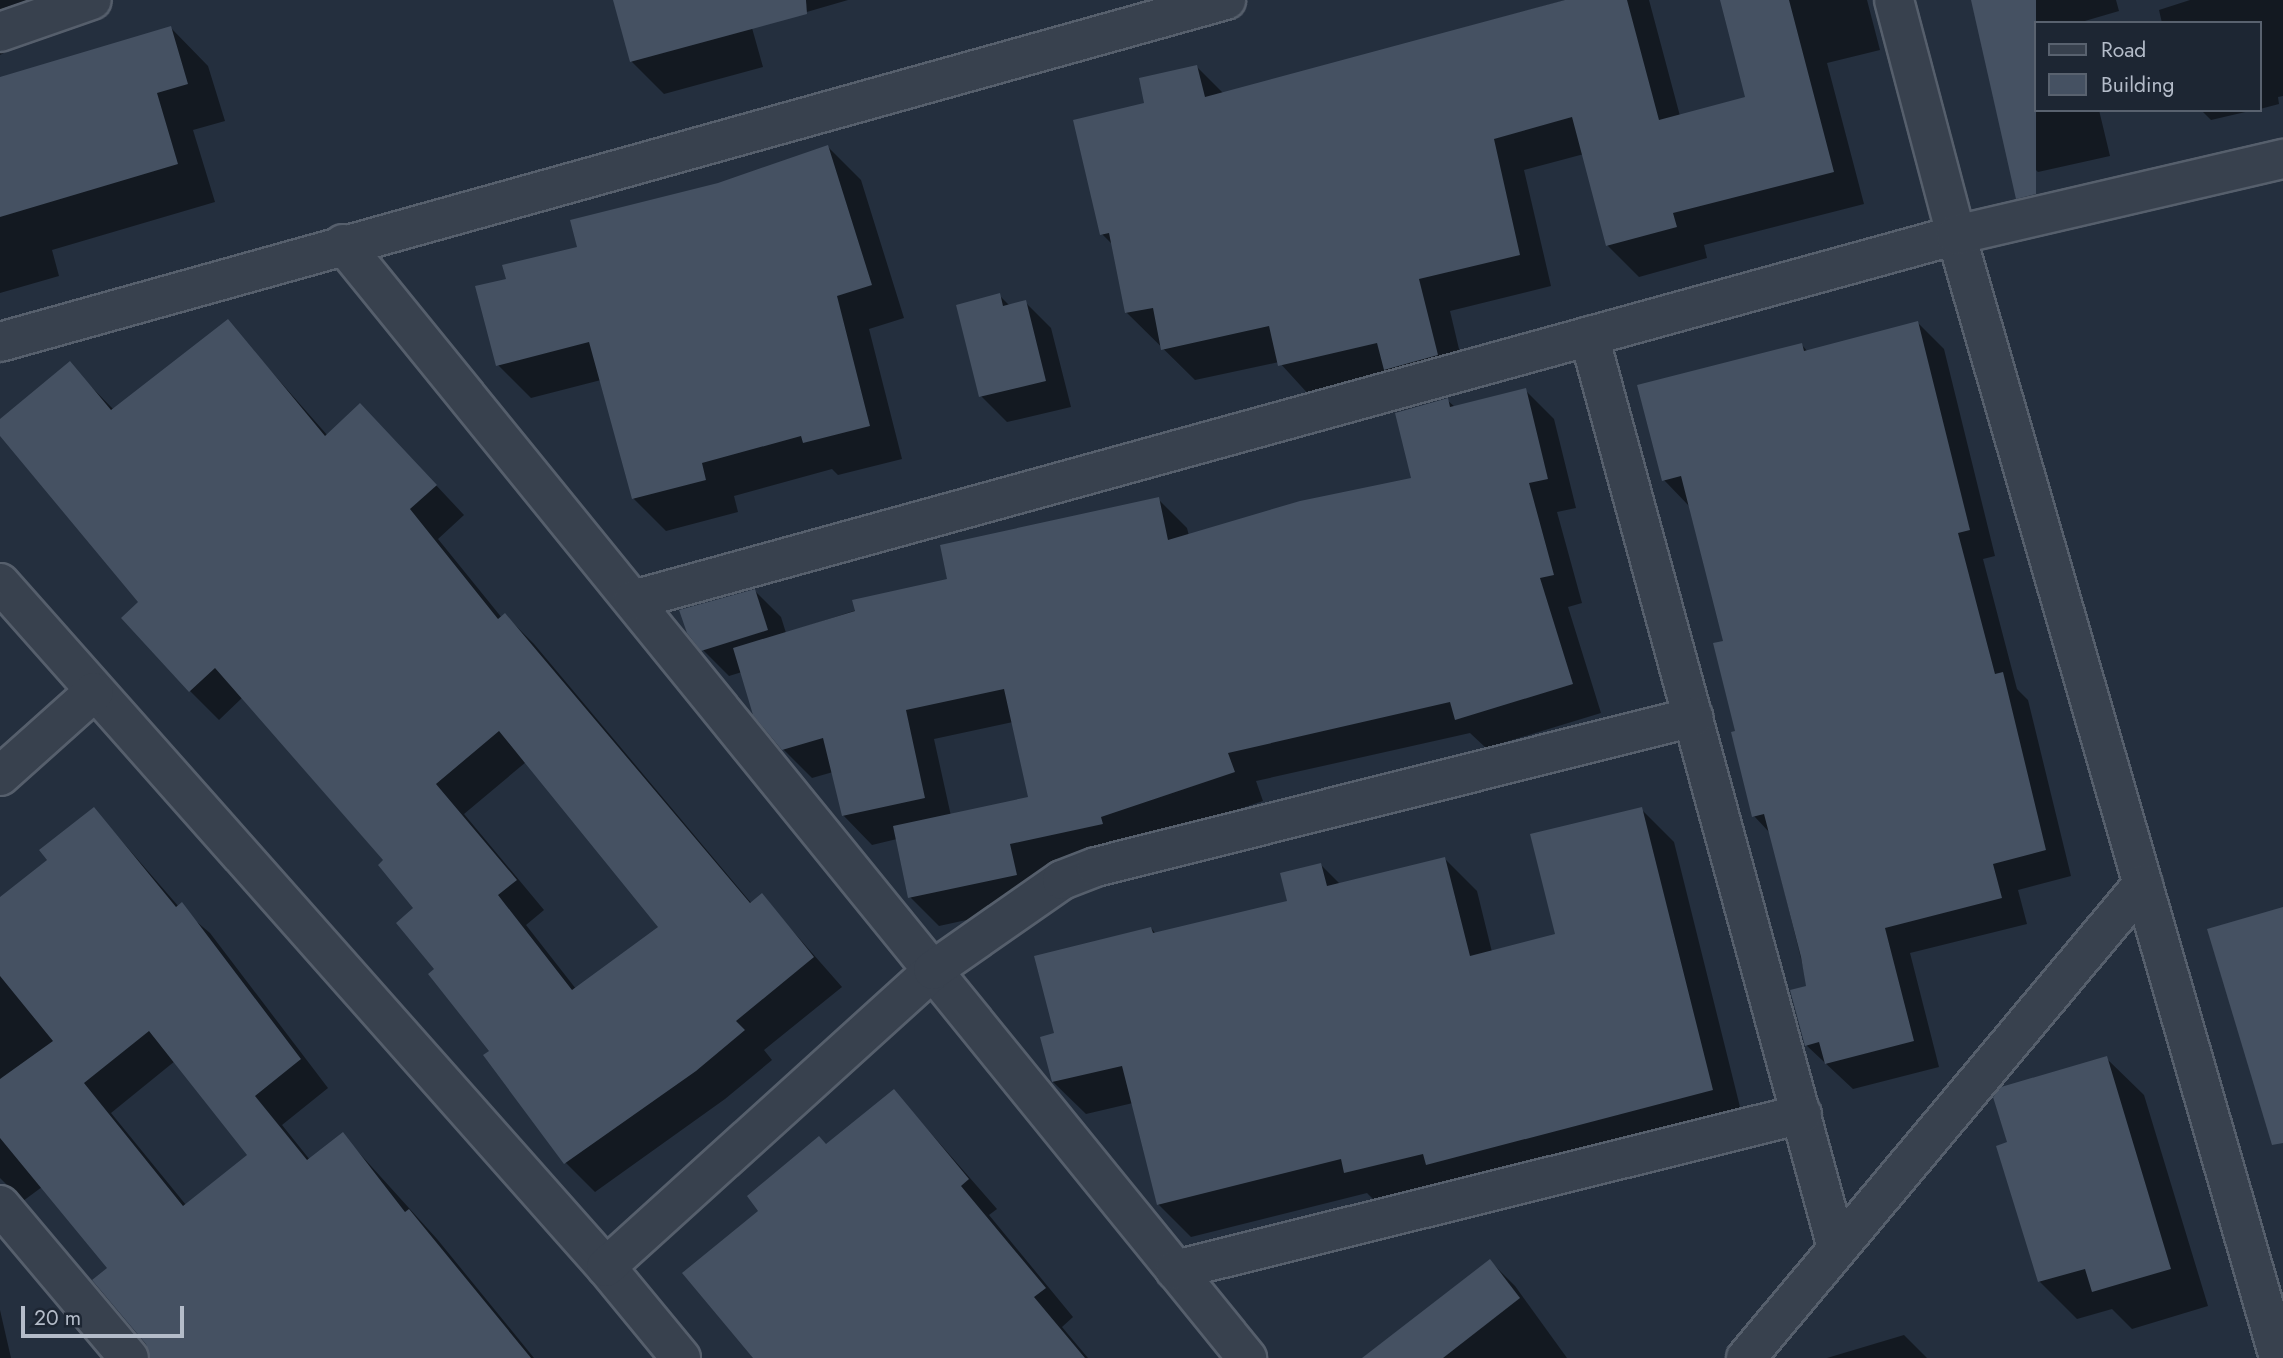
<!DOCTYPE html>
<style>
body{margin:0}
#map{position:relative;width:2283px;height:1358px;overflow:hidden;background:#242f3e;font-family:Jost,sans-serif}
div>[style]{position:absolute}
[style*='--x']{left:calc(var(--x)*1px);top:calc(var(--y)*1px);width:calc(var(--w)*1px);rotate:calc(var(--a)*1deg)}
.shadow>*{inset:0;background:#0007}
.building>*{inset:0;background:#455162}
.roads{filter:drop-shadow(2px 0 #565f6c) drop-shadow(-2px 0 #565f6c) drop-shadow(0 2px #565f6c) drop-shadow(0 -2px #565f6c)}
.street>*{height:38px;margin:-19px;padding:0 19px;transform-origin:19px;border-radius:19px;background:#38414e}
span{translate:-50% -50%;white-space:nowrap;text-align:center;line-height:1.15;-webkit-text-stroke:5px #1d2633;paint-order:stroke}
.legend{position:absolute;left:2034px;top:21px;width:228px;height:91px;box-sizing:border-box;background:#1d2633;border:2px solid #59626f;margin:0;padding:9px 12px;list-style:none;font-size:21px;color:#b4bcc9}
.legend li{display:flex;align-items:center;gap:14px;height:35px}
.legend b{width:35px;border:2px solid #59626f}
.scale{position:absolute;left:21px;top:1306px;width:163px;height:32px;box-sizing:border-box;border:4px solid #b4bcc9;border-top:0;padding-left:9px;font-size:21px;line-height:24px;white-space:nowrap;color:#b4bcc9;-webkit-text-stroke:5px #1d2633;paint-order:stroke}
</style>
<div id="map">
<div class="shadow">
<div style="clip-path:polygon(0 0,108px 0,0 55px)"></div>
<div style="clip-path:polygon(614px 0,848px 0,752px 28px,763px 67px,664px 94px,631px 61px)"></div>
<div style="clip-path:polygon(1566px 0,1649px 0,1680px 116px,1747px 98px,1722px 0,1867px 0,1880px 50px,1827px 63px,1864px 204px,1704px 245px,1707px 258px,1639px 277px,1607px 245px,1584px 154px,1524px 170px,1551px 286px,1450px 311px,1468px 387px,1311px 397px,1279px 362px,1195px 380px,1126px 312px,1114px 246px,1102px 234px,1146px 105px,1197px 67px,1224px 94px)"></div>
<div style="clip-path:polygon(1972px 0,2116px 0,2119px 11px,2078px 23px,2036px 23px,2036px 110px,2099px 110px,2110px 156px,2038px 172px,2004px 138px)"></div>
<div style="clip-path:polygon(2190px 0,2283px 0,2283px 96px,2278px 97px,2279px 104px,2260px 109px,2260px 23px,2162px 23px,2159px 10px)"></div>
<div style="clip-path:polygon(171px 28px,208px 66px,225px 121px,193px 130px,215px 202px,52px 250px,59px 276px,0 293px,0 79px)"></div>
<div style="clip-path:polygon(2201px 110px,2254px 110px,2211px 120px)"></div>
<div style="clip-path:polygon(828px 147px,861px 180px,904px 318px,869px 329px,902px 459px,838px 475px,832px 469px,734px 496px,738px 512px,666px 531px,633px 498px,601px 380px,531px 398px,498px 365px,508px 280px,718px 184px)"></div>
<div style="clip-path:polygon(999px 295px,1010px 306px,1025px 302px,1051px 328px,1071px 407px,1007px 422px,981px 396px)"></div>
<div style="clip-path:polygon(evenodd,228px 322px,328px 436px,389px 435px,464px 515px,438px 539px,502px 618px,505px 615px,534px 644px,752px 904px,762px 896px,842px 987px,764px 1050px,772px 1060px,725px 1099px,595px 1192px,566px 1163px,437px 969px,416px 908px,386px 860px,243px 697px,219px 720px,190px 691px,141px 603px,0 433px,0 421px,69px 364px,114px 410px,228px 322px,526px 762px,661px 927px,576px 989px,526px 925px,544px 910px,464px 814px,526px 762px)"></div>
<div style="clip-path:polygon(1918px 323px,1944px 349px,1995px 556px,1983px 559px,2017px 689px,2028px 700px,2071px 876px,2018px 890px,2027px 924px,1910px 953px,1939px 1067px,1853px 1089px,1806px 1045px,1808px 987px,1770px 833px,1754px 816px,1725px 642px,1690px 507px,1664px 480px,1802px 345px,1808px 352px)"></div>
<div style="clip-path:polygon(evenodd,1525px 390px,1554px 419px,1576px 508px,1557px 512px,1582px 603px,1568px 607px,1601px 713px,1486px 748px,1470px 733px,1256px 781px,1263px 801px,1130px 846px,1131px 852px,1038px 872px,1045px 903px,939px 926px,910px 897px,897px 839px,872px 845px,843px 815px,833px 772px,812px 778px,783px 749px,742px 672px,729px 676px,703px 650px,755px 591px,781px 617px,786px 633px,949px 580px,1158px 499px,1187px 528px,1189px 536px,1413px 480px,1447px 400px,1455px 407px,1525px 390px,1013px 722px,1030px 798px,951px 816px,934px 739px,1013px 722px)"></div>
<div style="clip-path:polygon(evenodd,94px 809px,179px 907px,210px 933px,328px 1088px,282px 1125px,310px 1160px,342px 1134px,437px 1239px,534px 1358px,150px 1358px,147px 1343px,110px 1268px,42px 1187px,23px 1201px,0 1178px,0 900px,50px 860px,94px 809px,175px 1061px,249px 1155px,186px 1205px,111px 1113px,175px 1061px)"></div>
<div style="clip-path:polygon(1641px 809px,1674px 842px,1744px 1123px,1379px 1205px,1367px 1193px,1191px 1237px,1158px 1204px,1133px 1103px,1086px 1114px,1053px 1082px,1056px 1034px,1151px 928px,1156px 934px,1289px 902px,1321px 865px,1340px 884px,1445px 859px,1477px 891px,1492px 952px,1557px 935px)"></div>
<div style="clip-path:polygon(2106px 1058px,2144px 1095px,2208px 1306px,2132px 1329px,2112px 1309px,2077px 1319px,2039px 1281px,2009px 1144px)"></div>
<div style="clip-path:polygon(894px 1091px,997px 1209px,989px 1215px,1073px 1317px,1062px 1327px,1088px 1358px,755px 1358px,761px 1211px,827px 1146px)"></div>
<div style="clip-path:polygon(1490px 1261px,1515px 1286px,1567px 1358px,1364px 1358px)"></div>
<div style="clip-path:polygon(0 1310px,11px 1358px,0 1358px)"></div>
<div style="clip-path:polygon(1904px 1335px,1927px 1358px,1827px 1358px)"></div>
</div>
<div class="building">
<div style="clip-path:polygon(613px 0,806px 0,807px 14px,630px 62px)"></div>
<div style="clip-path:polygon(1565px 0,1627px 0,1659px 120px,1745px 97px,1720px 0,1789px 0,1834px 172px,1673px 213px,1677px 227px,1606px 246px,1572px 117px,1494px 139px,1520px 255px,1419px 279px,1438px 355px,1384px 370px,1377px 343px,1278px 366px,1269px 326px,1161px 350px,1153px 308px,1125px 313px,1109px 233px,1100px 235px,1073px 120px,1144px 103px,1139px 78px,1197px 65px,1205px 97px)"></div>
<div style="clip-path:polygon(1971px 0,2036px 0,2036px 194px,2016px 199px)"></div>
<div style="clip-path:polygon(171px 26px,188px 84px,157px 93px,178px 164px,0 217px,0 77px)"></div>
<div style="clip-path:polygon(828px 145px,872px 285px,837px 296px,870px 426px,803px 443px,801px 436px,702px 463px,706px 480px,632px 499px,589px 342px,496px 366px,475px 286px,506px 279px,502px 265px,577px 247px,570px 220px,718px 183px)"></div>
<div style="clip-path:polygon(1000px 293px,1003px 306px,1026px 300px,1046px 381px,979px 397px,956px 305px)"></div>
<div style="clip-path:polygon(evenodd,228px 319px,325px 436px,360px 403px,437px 485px,410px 509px,498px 619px,505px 613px,750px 903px,762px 893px,814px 957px,736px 1021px,745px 1030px,696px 1071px,564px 1164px,483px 1055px,489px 1051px,428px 974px,434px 969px,396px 923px,413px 908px,378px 865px,383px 860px,215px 668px,189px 692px,121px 618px,138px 602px,0 436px,0 419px,70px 361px,111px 410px,228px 319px,499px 731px,658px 927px,572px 990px,498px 895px,517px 880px,436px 784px,499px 731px)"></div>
<div style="clip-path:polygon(1918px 321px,1970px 530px,1958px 533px,1995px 674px,2003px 672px,2046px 850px,1993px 864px,2002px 898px,1885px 928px,1914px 1041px,1825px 1064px,1819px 1042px,1805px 1046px,1790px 990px,1806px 986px,1801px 957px,1764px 814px,1752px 817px,1731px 732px,1735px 731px,1713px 643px,1723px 641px,1681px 476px,1662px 481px,1637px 385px,1802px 343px,1804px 351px)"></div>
<div style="clip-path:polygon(1526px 388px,1548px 479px,1529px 483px,1554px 575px,1540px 578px,1573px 684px,1455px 720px,1450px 702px,1228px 753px,1235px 772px,1101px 817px,1103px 824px,1010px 844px,1017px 875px,908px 898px,893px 826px,1028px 797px,1004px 689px,906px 710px,925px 798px,842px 816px,823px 738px,782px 750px,753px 715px,733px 648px,855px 611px,852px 600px,947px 579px,940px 545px,1159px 497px,1168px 540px,1300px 501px,1411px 478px,1395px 413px,1448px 398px,1450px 407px)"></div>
<div style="clip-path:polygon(755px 589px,768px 630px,701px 651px,687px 633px,679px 610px)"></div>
<div style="clip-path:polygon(evenodd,94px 807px,176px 907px,182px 902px,301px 1059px,255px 1096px,307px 1160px,343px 1132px,405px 1212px,409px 1209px,531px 1358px,150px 1358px,146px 1344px,92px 1280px,107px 1268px,0 1138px,0 1079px,53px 1041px,0 976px,0 897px,47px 860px,39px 850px,94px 807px,149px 1031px,247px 1155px,183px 1206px,84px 1083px,149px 1031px)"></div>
<div style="clip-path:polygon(1642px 807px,1713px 1090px,1426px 1165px,1423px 1154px,1344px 1173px,1341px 1159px,1157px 1205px,1122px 1066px,1052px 1082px,1040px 1037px,1054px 1033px,1034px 956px,1151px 927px,1153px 933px,1287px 901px,1280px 873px,1321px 863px,1327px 886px,1445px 857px,1470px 956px,1555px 934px,1530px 834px)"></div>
<div style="clip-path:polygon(2283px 907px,2283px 1143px,2272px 1145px,2207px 929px)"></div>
<div style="clip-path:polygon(2107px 1056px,2171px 1269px,2092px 1292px,2085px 1269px,2038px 1282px,1996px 1146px,2007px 1142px,1993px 1097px,2001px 1087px)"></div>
<div style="clip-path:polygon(894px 1089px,969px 1179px,961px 1186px,1046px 1288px,1034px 1297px,1085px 1358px,753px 1358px,682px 1273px,758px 1211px,747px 1196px,819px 1136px,826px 1144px)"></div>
<div style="clip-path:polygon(1490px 1259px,1520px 1298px,1443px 1358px,1362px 1358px)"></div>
</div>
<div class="roads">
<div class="street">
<div style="--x:1894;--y:0;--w:243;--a:75.2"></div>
<div style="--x:1956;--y:235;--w:1169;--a:73.95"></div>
<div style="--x:0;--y:32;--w:97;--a:-19.2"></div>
<div style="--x:343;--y:244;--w:1435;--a:50.94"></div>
<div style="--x:1589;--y:336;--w:945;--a:74.79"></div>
<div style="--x:0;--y:342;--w:1273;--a:-15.59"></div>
<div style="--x:0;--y:583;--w:914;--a:48.46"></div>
<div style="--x:606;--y:1267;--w:118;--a:50.5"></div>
<div style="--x:633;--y:600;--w:1372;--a:-15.42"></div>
<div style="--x:1956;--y:235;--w:336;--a:-13.1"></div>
<div style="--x:0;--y:776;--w:126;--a:-41.8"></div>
<div style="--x:0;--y:1205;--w:200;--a:49.9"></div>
<div style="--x:606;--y:1267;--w:442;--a:-42.2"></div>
<div style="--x:933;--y:970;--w:157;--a:-34.9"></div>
<div style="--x:1062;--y:880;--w:36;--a:-21"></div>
<div style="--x:1096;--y:867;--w:616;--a:-14.1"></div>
<div style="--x:1175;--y:1270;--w:646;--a:-13.97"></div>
<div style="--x:1746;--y:1358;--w:618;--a:-50.05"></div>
</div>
</div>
<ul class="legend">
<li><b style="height:9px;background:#38414e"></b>Road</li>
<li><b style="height:19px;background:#455162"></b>Building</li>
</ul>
<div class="scale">20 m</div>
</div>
